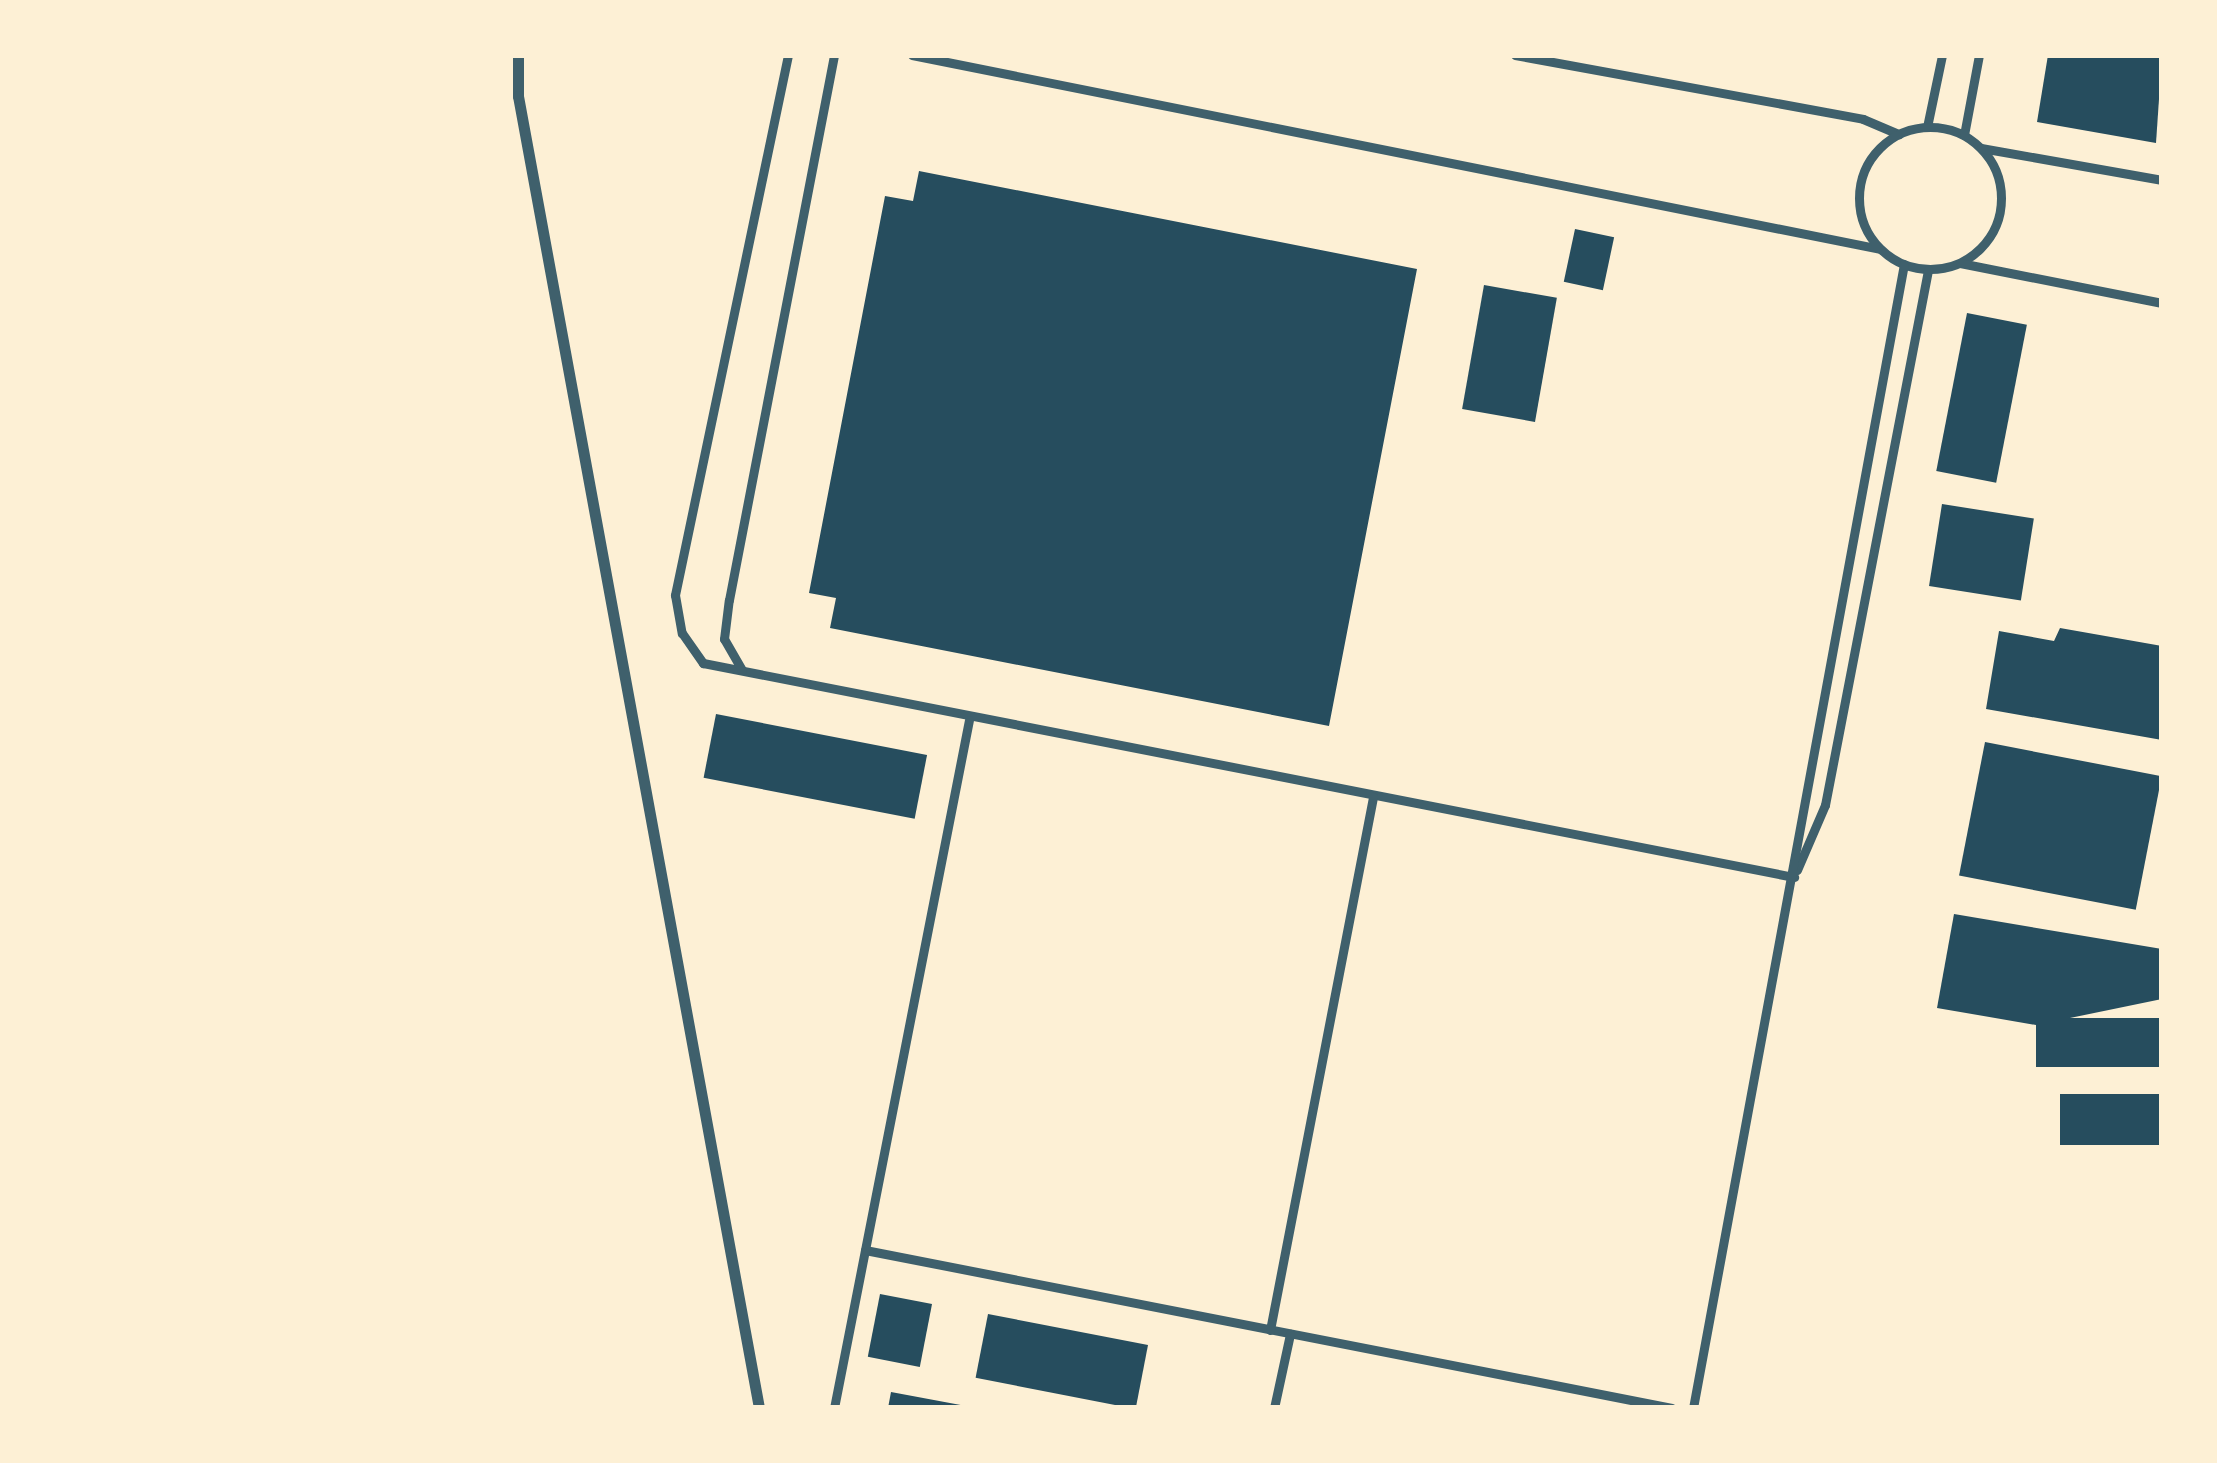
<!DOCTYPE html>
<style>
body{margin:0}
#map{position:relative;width:2217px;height:1463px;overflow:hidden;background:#fdf0d5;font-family:"Alegreya Sans",sans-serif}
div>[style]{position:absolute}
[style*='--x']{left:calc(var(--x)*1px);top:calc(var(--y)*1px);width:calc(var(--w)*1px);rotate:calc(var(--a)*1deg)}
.building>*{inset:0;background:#264d5e;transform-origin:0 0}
.minor>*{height:9px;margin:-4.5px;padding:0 4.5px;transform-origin:4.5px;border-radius:4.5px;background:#3f606c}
.minor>.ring{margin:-4.5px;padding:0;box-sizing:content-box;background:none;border:9px solid #3f606c;border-radius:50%}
.tertiary>*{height:11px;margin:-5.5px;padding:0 5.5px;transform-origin:5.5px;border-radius:5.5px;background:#3f606c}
span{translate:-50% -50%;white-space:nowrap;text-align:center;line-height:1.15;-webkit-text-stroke:8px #fdf0d5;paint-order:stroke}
.frame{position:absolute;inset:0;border:58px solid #fdf0d5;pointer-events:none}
</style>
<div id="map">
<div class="building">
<div style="clip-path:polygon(2048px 55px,2162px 55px,2156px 143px,2037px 122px)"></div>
<div style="clip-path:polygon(919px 171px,1417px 269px,1329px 726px,830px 628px,836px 598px,809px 593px,885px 196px,913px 201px)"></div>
<div style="left:1575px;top:229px;width:40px;height:54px;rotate:12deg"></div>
<div style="left:1484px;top:285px;width:74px;height:126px;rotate:10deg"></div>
<div style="left:1967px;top:313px;width:61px;height:161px;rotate:11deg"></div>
<div style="left:1942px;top:504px;width:93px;height:83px;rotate:9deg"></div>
<div style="clip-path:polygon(2060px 628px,2162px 646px,2162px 740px,1986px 709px,1999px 631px,2054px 641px)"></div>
<div style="left:716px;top:714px;width:215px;height:65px;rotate:11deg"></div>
<div style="left:1985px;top:742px;width:180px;height:136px;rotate:11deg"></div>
<div style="clip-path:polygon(1954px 914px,2162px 949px,2162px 999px,2036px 1025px,1937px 1008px)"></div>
<div style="left:2162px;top:1018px;width:49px;height:126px;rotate:90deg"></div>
<div style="left:2162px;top:1094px;width:51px;height:102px;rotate:90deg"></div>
<div style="left:880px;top:1294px;width:53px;height:64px;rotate:11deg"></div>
<div style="left:988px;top:1314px;width:163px;height:65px;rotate:11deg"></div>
<div style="clip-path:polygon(891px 1392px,966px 1406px,966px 1408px,888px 1408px)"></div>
</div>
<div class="minor">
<div style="--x:788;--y:55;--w:552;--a:101.82"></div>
<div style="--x:675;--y:595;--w:39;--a:80"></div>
<div style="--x:682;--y:633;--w:37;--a:55"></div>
<div style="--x:703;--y:663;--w:1112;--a:11.1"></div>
<div style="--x:912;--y:55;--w:987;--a:11.33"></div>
<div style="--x:1515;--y:55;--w:354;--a:10.4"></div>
<div style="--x:1863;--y:119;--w:39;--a:23"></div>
<div style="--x:1927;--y:127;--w:74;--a:-78.2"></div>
<div class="ring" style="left:1859px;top:127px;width:133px;height:133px"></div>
<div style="--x:1964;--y:135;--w:81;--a:-79.4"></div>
<div style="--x:1981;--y:148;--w:184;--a:10"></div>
<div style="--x:1960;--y:263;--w:206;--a:11.2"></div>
<div style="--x:742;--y:670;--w:36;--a:-120"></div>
<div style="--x:724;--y:639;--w:39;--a:-83"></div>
<div style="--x:729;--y:600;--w:555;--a:-79.09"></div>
<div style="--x:1797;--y:870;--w:71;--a:-66.7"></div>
<div style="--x:1825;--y:805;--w:545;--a:-79.1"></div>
<div style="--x:865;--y:1250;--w:822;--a:11.08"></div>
<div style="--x:1270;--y:1330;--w:543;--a:-79.06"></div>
<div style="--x:834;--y:1408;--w:701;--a:-78.9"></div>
<div style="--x:1274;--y:1408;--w:76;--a:-77.8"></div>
<div style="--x:1693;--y:1408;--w:1163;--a:-79.55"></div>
</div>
<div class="tertiary">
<div style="--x:518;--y:55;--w:41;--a:90"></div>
<div style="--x:518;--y:96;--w:1334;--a:79.59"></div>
</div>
<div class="frame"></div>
</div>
